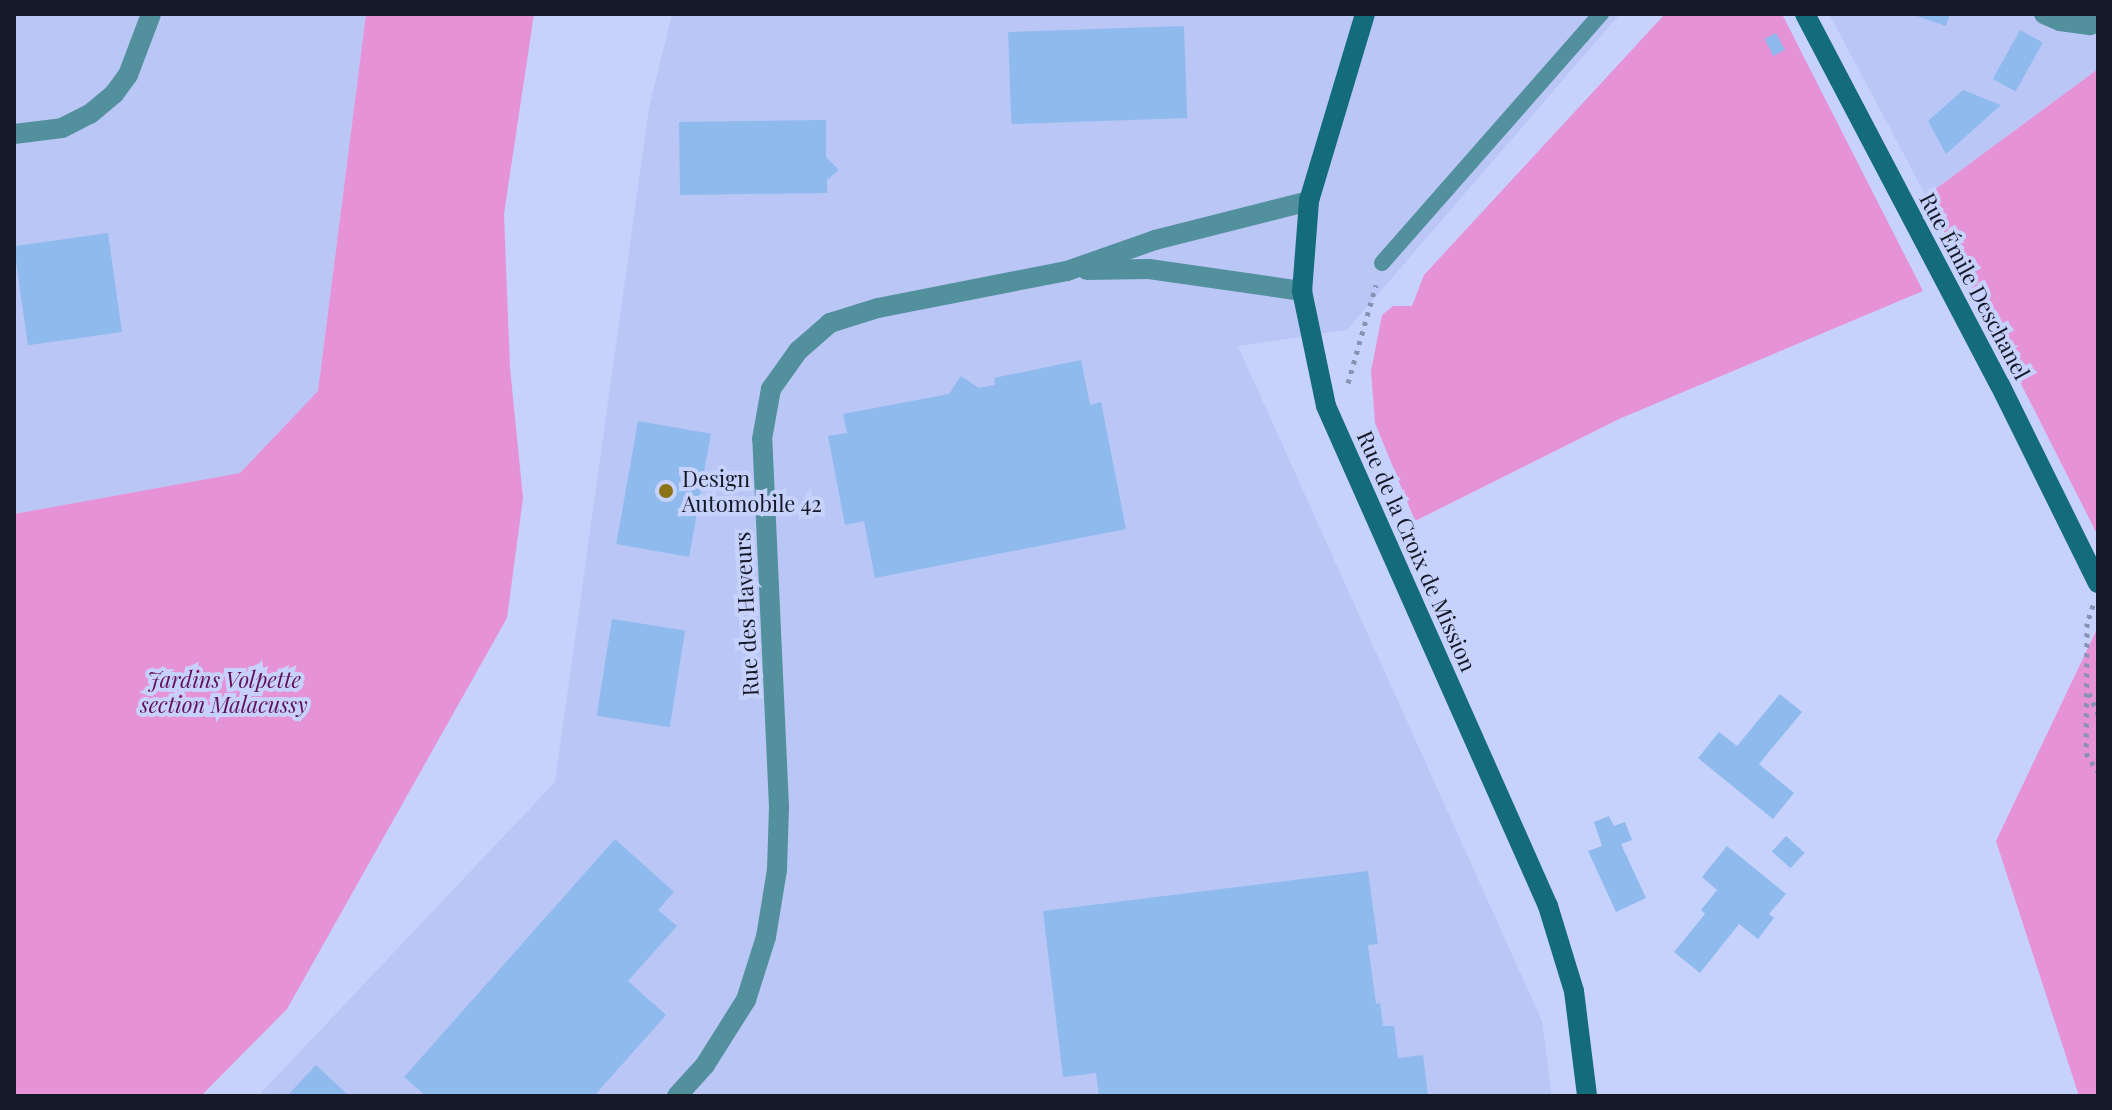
<!DOCTYPE html>
<meta charset="utf-8">
<style>
body{margin:0}
#map{position:relative;width:2112px;height:1110px;overflow:hidden;background:#c7d2fc;font-family:"Playfair Display",serif}
div>[style]{position:absolute}
[style*='--x']{left:calc(var(--x)*1px);top:calc(var(--y)*1px);width:calc(var(--w)*1px);rotate:calc(var(--a)*1deg)}
.built>*{inset:0;background:#bac6f6}
.green>*{inset:0;background:#e692d7}
.building>*{inset:0;background:#8fbaee;transform-origin:0 0}
.path>*{height:5px;margin-top:-2.5px;transform-origin:0;background:repeating-linear-gradient(90deg,#8a92b3 0 4px,transparent 0 10px)}
.service>*{height:16px;margin:-8px;padding:0 8px;transform-origin:8px;border-radius:8px;background:#53909d}
.minor>*{height:20px;margin:-10px;padding:0 10px;transform-origin:10px;border-radius:10px;background:#53909d}
.tertiary>*{height:20px;margin:-10px;padding:0 10px;transform-origin:10px;border-radius:10px;background:#53909d}
.secondary>*{height:20px;margin:-10px;padding:0 10px;transform-origin:10px;border-radius:10px;background:#136b7b}
.dots>*{width:22px;height:22px;translate:-50% -50%;box-sizing:border-box;border:4px solid #c7d2fc;border-radius:50%}
span{translate:-50% -50%;white-space:nowrap;text-align:center;line-height:1.15;-webkit-text-stroke:8px #c7d2fc;paint-order:stroke}
.street-label{font-size:22px;color:#151827}
.poi-label{font-size:22px;color:#151827}
.left{translate:0 -50%;text-align:left}
.park-label{font-size:22px;color:#63105a;font-style:italic}
.frame{position:absolute;inset:0;border:16px solid #151827;pointer-events:none}
</style>
<div id="map">
<div class="built">
<div style="clip-path:polygon(14px 14px,366px 14px,318px 391px,240px 473px,14px 514px)"></div>
<div style="clip-path:polygon(672px 14px,1620px 14px,1347px 330px,1238px 346px,1542px 1021px,1552px 1096px,258px 1096px,555px 782px,649px 108px)"></div>
<div style="clip-path:polygon(1829px 14px,2097px 14px,2098px 69px,1926px 196px)"></div>
</div>
<div class="green">
<div style="clip-path:polygon(366px 14px,534px 14px,504px 214px,510px 368px,523px 498px,507px 618px,287px 1009px,201px 1096px,14px 1096px,14px 514px,240px 473px,318px 391px)"></div>
<div style="clip-path:polygon(1665px 14px,1782px 14px,1923px 291px,1619px 419px,1415px 521px,1375px 423px,1371px 371px,1382px 315px,1393px 306px,1412px 306px,1424px 275px)"></div>
<div style="clip-path:polygon(2098px 69px,2098px 536px,1926px 196px)"></div>
<div style="clip-path:polygon(2098px 627px,2098px 1096px,2079px 1096px,1996px 841px)"></div>
</div>
<div class="building">
<div style="clip-path:polygon(1911px 14px,1950px 14px,1946px 26px)"></div>
<div style="left:1184px;top:26px;width:92px;height:176px;rotate:88deg"></div>
<div style="left:2020px;top:30px;width:26px;height:56px;rotate:29deg"></div>
<div style="left:1776px;top:33px;width:19px;height:13px;rotate:62deg"></div>
<div style="clip-path:polygon(1963px 90px,2001px 105px,1946px 154px,1928px 121px)"></div>
<div style="clip-path:polygon(826px 120px,826px 157px,839px 170px,827px 180px,827px 193px,680px 195px,679px 122px)"></div>
<div style="left:108px;top:233px;width:100px;height:95px;rotate:82deg"></div>
<div style="clip-path:polygon(1081px 360px,1090px 405px,1101px 402px,1126px 529px,875px 578px,864px 521px,845px 525px,828px 436px,847px 433px,843px 414px,949px 394px,961px 376px,979px 388px,995px 385px,994px 378px)"></div>
<div style="left:638px;top:421px;width:74px;height:125px;rotate:10deg"></div>
<div style="left:612px;top:619px;width:74px;height:98px;rotate:9deg"></div>
<div style="clip-path:polygon(1780px 694px,1802px 712px,1759px 764px,1794px 793px,1773px 819px,1698px 758px,1719px 732px,1737px 746px)"></div>
<div style="clip-path:polygon(1609px 816px,1614px 826px,1625px 822px,1632px 840px,1621px 844px,1646px 898px,1616px 912px,1588px 851px,1602px 846px,1594px 822px)"></div>
<div style="left:1786px;top:836px;width:25px;height:21px;rotate:42deg"></div>
<div style="clip-path:polygon(615px 839px,674px 892px,658px 910px,677px 926px,628px 981px,666px 1015px,594px 1096px,426px 1096px,404px 1077px)"></div>
<div style="clip-path:polygon(1727px 846px,1786px 894px,1769px 914px,1774px 918px,1758px 939px,1739px 924px,1700px 973px,1674px 952px,1705px 914px,1701px 910px,1717px 890px,1702px 877px)"></div>
<div style="clip-path:polygon(1368px 871px,1378px 944px,1368px 945px,1376px 1004px,1380px 1003px,1383px 1026px,1394px 1026px,1398px 1058px,1423px 1055px,1428px 1096px,1099px 1096px,1096px 1073px,1063px 1077px,1043px 911px)"></div>
<div style="clip-path:polygon(316px 1065px,349px 1096px,287px 1096px)"></div>
</div>
<div class="path">
<div style="--x:1348;--y:383;--w:102;--a:-74.1"></div>
<div style="--x:2093;--y:605;--w:19;--a:108"></div>
<div style="--x:2087;--y:623;--w:130;--a:90.4"></div>
<div style="--x:2086;--y:753;--w:22;--a:58"></div>
<div style="--x:2089;--y:693;--w:23;--a:67"></div>
</div>
<div class="service">
<div style="--x:1382;--y:263;--w:332;--a:-48.7"></div>
</div>
<div class="minor">
<div style="--x:2044;--y:14;--w:17;--a:24"></div>
<div style="--x:2060;--y:21;--w:30;--a:8"></div>
<div style="--x:2090;--y:25;--w:9;--a:-27"></div>
<div style="--x:14;--y:134;--w:48;--a:-7.1"></div>
<div style="--x:62;--y:128;--w:31;--a:-27"></div>
<div style="--x:90;--y:114;--w:31;--a:-40"></div>
<div style="--x:114;--y:94;--w:24;--a:-54"></div>
<div style="--x:128;--y:75;--w:65;--a:-69.3"></div>
</div>
<div class="tertiary">
<div style="--x:1087;--y:270;--w:62;--a:-0.9"></div>
<div style="--x:1149;--y:269;--w:155;--a:8.2"></div>
<div style="--x:677;--y:1096;--w:42;--a:-47.9"></div>
<div style="--x:705;--y:1065;--w:77;--a:-57.8"></div>
<div style="--x:746;--y:1000;--w:66;--a:-72.4"></div>
<div style="--x:766;--y:937;--w:68;--a:-80.7"></div>
<div style="--x:777;--y:870;--w:63;--a:-88.2"></div>
<div style="--x:779;--y:807;--w:368;--a:-92.6"></div>
<div style="--x:762;--y:439;--w:51;--a:-79.8"></div>
<div style="--x:771;--y:389;--w:47;--a:-54.6"></div>
<div style="--x:798;--y:351;--w:43;--a:-41.2"></div>
<div style="--x:830;--y:323;--w:50;--a:-17.4"></div>
<div style="--x:878;--y:308;--w:193;--a:-11.1"></div>
<div style="--x:1067;--y:271;--w:93;--a:-19.4"></div>
<div style="--x:1155;--y:240;--w:159;--a:-14.2"></div>
</div>
<div class="secondary">
<div style="--x:1365;--y:14;--w:195;--a:106.7"></div>
<div style="--x:1309;--y:201;--w:90;--a:94.4"></div>
<div style="--x:1302;--y:291;--w:117;--a:78.2"></div>
<div style="--x:1326;--y:406;--w:547;--a:66.06"></div>
<div style="--x:1548;--y:906;--w:89;--a:73"></div>
<div style="--x:1574;--y:991;--w:106;--a:82.9"></div>
<div style="--x:1805;--y:14;--w:419;--a:62.3"></div>
<div style="--x:2000;--y:385;--w:221;--a:63.7"></div>
</div>
<div class="dots">
<div style="left:666px;top:491px;background:#8b7316"></div>
</div>
<div class="street-label">
<span style="left:1975px;top:286px;rotate:62deg">Rue Émile Deschanel</span>
<span style="left:1417px;top:551px;rotate:66deg">Rue de la Croix de Mission</span>
<span style="left:746px;top:614px;rotate:-93deg">Rue des Haveurs</span>
</div>
<div class="poi-label">
<span class="left" style="left:682px;top:491px">Design<br>Automobile 42</span>
</div>
<div class="park-label">
<span style="left:224px;top:692px">Jardins Volpette<br>section Malacussy</span>
</div>
<div class="frame"></div>
</div>
